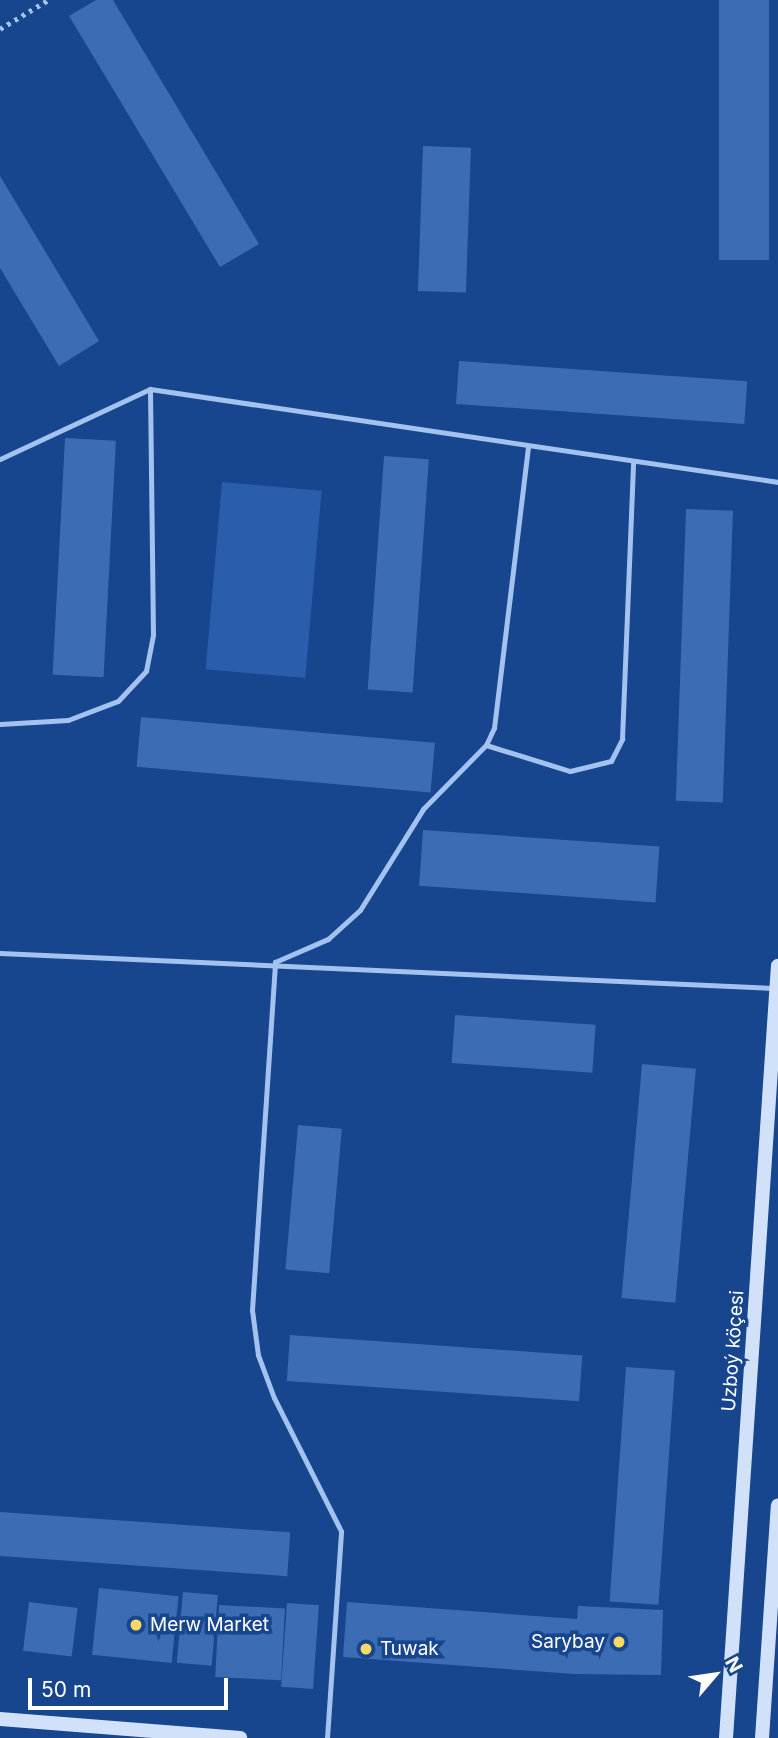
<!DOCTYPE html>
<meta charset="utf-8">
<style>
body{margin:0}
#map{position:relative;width:778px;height:1738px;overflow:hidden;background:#17458e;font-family:Inter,sans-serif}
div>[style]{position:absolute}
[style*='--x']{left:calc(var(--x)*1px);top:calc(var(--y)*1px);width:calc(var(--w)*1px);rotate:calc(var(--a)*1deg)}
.green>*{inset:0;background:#2a5eac;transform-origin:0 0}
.building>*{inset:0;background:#3c6cb4;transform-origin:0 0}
.path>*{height:4.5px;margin-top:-2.25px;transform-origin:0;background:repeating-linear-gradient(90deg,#a3c2ef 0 3.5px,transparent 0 8.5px)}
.lane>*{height:5px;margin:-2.5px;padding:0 2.5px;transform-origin:2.5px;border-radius:2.5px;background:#a3c2ef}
.secondary>*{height:14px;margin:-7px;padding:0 7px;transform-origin:7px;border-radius:7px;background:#d1e1fa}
.dots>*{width:19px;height:19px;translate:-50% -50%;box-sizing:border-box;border:4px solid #17458e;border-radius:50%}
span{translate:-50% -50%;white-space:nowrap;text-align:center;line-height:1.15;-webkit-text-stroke:7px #17458e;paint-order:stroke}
.street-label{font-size:19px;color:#fff}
.poi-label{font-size:19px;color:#fff}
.left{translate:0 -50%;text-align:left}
.right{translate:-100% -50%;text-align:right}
.north{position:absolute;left:680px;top:1640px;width:70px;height:70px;-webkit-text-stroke:5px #17458e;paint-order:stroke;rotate:61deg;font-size:19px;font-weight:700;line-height:28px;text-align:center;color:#fff}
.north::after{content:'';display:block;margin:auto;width:24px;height:32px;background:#fff;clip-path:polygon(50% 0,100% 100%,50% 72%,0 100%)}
.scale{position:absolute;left:28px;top:1678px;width:200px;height:32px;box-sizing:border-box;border:4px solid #fff;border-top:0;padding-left:9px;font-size:21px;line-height:24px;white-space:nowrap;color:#fff;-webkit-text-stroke:5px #17458e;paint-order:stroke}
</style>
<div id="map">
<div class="green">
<div style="left:222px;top:482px;width:100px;height:188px;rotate:5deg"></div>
</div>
<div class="building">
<div style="clip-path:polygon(96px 0,113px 0,259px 244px,220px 267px,69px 16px)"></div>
<div style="left:719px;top:0;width:50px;height:260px"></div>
<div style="left:423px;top:146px;width:48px;height:145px;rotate:2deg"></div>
<div style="clip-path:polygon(0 176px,99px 341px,59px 366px,0 268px)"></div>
<div style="left:459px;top:361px;width:289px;height:43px;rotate:4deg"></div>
<div style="left:65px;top:438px;width:51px;height:237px;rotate:3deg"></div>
<div style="left:384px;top:456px;width:45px;height:234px;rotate:4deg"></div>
<div style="left:686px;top:509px;width:47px;height:292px;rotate:2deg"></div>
<div style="left:141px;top:717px;width:295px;height:50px;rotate:5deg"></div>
<div style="left:423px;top:830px;width:237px;height:56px;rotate:4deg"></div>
<div style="left:455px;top:1015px;width:141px;height:48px;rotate:4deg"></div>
<div style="left:642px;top:1064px;width:54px;height:235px;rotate:5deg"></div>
<div style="left:298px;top:1125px;width:44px;height:145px;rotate:5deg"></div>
<div style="left:290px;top:1335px;width:293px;height:46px;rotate:4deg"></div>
<div style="left:626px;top:1367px;width:49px;height:235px;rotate:4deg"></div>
<div style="left:0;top:1512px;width:291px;height:44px;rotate:4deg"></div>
<div style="left:99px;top:1588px;width:80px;height:67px;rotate:6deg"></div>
<div style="left:183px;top:1592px;width:35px;height:71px;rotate:5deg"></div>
<div style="left:29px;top:1602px;width:49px;height:49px;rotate:7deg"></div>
<div style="clip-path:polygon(347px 1602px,577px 1619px,578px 1606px,663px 1610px,661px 1675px,574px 1674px,343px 1657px)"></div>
<div style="left:287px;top:1603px;width:32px;height:84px;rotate:4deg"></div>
<div style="left:219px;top:1605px;width:66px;height:72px;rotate:3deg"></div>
</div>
<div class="path">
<div style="--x:0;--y:29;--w:56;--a:-31.1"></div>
</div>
<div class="lane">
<div style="--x:0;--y:459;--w:166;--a:-25"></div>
<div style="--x:150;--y:389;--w:635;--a:8.42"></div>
<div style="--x:0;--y:724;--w:68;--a:-3.4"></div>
<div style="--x:68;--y:720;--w:53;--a:-20.8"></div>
<div style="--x:118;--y:701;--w:41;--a:-47"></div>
<div style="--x:146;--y:671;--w:37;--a:-79"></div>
<div style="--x:153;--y:635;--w:246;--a:-90.7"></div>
<div style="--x:486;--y:745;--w:88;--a:17.2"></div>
<div style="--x:570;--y:771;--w:42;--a:-13.7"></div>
<div style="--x:611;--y:761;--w:25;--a:-63"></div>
<div style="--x:622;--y:739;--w:278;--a:-87.7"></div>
<div style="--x:0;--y:953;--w:775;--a:2.59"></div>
<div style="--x:327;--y:1738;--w:207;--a:-86.1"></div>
<div style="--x:341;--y:1531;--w:149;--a:-116.7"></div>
<div style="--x:274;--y:1398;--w:46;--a:-110.4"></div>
<div style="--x:258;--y:1355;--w:45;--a:-97.6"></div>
<div style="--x:252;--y:1310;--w:349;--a:-86.2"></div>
<div style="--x:275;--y:962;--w:58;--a:-23.5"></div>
<div style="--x:328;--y:939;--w:43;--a:-42.2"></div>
<div style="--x:360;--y:910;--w:119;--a:-58"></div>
<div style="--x:423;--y:809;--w:90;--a:-45.5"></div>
<div style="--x:486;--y:745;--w:19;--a:-65"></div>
<div style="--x:494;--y:728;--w:284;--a:-83.1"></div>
</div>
<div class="secondary">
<div style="--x:0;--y:1719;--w:241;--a:4.5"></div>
<div style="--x:726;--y:1738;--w:774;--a:-86.15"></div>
<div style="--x:762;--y:1738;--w:233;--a:-86.1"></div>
</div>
<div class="dots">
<div style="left:136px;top:1625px;background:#ffd961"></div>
<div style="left:619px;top:1642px;background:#ffd961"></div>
<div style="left:366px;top:1649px;background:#ffd961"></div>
</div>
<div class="street-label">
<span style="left:733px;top:1351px;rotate:-86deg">Uzboý köçesi</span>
</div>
<div class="poi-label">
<span class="left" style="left:150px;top:1625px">Merw Market</span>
<span class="right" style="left:605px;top:1642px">Sarybay</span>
<span class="left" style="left:380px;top:1649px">Tuwak</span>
</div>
<div class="north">N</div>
<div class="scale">50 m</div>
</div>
